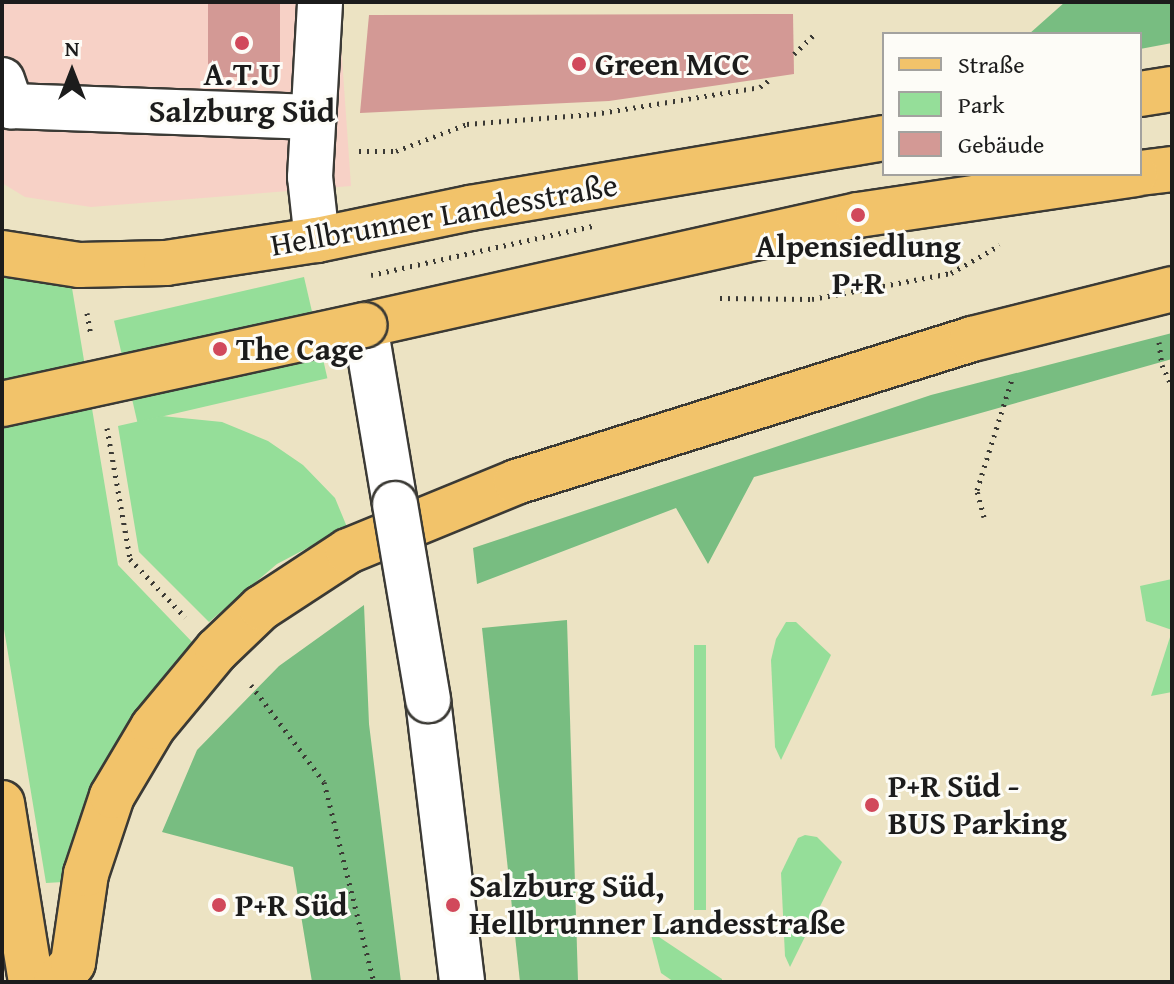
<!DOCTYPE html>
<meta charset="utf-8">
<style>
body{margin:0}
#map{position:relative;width:1174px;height:984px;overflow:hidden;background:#ece3c3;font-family:"Gentium Book Plus",serif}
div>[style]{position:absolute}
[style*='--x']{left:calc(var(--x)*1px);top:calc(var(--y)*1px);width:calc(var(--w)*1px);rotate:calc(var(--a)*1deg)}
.built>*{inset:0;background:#f7d1c6}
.green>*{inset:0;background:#95de99;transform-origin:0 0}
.forest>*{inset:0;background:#78bd81}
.building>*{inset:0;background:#d39995;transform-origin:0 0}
.path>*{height:5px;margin-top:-2.5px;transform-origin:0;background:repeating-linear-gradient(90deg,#3b3a35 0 2px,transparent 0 8px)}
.roads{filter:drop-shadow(2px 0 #3b3a35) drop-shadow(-2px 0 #3b3a35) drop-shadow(0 2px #3b3a35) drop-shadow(0 -2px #3b3a35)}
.minor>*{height:44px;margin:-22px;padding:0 22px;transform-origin:22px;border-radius:22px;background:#fff}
.major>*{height:44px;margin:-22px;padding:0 22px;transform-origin:22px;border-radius:22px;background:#f2c36a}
.path-bridge>*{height:5px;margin-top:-2.5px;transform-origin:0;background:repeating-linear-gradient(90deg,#3b3a35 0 2px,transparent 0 8px)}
.bridges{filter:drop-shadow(2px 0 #3b3a35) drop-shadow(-2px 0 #3b3a35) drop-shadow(0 2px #3b3a35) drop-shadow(0 -2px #3b3a35)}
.minor-bridge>*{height:44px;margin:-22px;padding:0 22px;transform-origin:22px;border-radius:22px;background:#fff}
.major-bridge>*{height:44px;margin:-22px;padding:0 22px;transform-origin:22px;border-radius:22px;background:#f2c36a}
.dots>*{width:22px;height:22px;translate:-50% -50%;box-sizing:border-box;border:4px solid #fdfcf7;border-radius:50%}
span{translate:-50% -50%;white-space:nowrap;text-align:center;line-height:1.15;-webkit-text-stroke:6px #fdfcf7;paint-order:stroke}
.poi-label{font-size:32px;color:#1c1c1c;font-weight:700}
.left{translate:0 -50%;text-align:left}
.street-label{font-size:32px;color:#1c1c1c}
.frame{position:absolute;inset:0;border:4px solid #1c1c1c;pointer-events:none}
.legend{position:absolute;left:882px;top:32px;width:260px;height:144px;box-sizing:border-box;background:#fdfcf7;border:2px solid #a3a29f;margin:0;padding:10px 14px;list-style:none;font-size:24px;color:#1c1c1c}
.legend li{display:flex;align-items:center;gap:16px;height:40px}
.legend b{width:40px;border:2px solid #a3a29f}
.north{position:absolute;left:32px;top:32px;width:80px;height:80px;-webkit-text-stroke:6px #fdfcf7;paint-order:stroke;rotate:0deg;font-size:22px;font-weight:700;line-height:32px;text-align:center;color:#1c1c1c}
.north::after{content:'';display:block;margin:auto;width:28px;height:36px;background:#1c1c1c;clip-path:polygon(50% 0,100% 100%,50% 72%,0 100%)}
</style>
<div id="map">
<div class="built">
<div style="clip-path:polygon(2px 2px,338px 2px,351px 186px,91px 207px,25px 197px,2px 183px)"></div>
</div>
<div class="green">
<div style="clip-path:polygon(2px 277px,71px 282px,118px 565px,195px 645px,135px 713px,93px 787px,63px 882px,46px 883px,2px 617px)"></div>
<div style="left:304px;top:277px;width:104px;height:195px;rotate:77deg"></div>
<div style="clip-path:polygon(162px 416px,222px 422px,268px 441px,303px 465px,335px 498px,347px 527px,277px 564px,209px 622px,139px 552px,118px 426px)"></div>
<div style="clip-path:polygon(1172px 579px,1172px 630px,1146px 621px,1140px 586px)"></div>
<div style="clip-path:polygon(786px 622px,796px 622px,831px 655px,781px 760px,775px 747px,771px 660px,776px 639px)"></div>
<div style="clip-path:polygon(1172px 631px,1172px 692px,1151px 696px)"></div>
<div style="left:694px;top:645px;width:12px;height:265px"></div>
<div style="clip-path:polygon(805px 835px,817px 837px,842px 862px,790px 967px,785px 956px,781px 873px,798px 838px)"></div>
<div style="clip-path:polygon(650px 931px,722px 979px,722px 982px,674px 982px,661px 973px)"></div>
</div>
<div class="forest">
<div style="clip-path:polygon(1065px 2px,1172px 2px,1172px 43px,1140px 49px,1140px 34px,1029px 34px)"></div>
<div style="clip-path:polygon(1172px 333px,1172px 359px,754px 477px,708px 564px,676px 508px,477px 584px,473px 548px,931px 395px)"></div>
<div style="clip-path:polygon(364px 605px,369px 724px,401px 982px,312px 982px,293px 867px,162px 832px,197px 750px,279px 666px)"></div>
<div style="clip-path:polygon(567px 620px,578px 982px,520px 982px,482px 628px)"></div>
</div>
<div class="building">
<div style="left:208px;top:2px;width:72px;height:75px"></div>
<div style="clip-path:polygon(793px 14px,794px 74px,609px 101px,360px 113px,369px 15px)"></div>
</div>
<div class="path">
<div style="--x:794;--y:54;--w:30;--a:-44"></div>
<div style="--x:359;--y:151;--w:37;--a:0"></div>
<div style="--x:396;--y:151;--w:76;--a:-20.8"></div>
<div style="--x:467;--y:124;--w:127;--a:-4.5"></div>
<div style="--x:594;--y:114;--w:168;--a:-9.2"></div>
<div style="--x:760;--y:87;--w:15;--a:-37"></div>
<div style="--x:720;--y:298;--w:92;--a:0.6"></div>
<div style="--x:812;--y:299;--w:72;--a:-10.4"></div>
<div style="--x:883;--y:286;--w:69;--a:-10.8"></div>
<div style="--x:951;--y:273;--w:56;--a:-29.7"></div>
<div style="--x:87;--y:313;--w:22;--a:80"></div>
<div style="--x:1159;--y:342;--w:23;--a:83"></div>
<div style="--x:1162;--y:365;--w:23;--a:65"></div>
<div style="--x:107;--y:428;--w:133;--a:80"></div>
<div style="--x:130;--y:559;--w:80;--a:46.5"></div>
<div style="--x:984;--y:517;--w:28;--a:-105"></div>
<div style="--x:977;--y:490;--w:116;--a:-72.5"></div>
<div style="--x:251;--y:685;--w:121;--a:53"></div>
<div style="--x:324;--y:782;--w:206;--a:76"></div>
</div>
<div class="roads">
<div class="minor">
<div style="--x:2;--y:80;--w:28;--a:71"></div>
<div style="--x:11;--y:106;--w:302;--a:2.1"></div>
<div style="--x:317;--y:240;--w:63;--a:-96.3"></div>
<div style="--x:310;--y:177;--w:175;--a:-86.7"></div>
<div style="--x:365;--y:325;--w:181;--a:80.5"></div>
<div style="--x:428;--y:700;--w:284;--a:83.1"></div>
</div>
<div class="major">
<div style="--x:1140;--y:94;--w:32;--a:-9"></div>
<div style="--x:1140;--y:173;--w:32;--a:-7"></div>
<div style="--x:2;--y:253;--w:78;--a:8.9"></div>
<div style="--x:79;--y:265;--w:87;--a:-1.3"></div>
<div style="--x:166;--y:263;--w:153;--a:-8.7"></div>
<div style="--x:317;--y:240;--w:156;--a:-11.8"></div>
<div style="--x:470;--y:208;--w:420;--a:-9.6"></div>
<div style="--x:365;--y:325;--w:505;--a:-12.58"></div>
<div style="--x:858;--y:215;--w:280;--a:-8.4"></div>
<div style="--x:2;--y:803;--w:181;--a:80.8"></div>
<div style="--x:56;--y:982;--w:25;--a:-48"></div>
<div style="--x:73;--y:963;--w:90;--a:-81.7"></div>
<div style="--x:86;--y:874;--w:82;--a:-71.6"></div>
<div style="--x:112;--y:796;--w:80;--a:-59.3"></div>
<div style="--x:153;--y:727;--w:100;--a:-50.3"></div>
<div style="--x:217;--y:650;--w:61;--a:-43.7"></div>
<div style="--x:261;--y:608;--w:104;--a:-33.2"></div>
<div style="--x:348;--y:551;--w:182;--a:-22.3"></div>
<div style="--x:516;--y:482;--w:478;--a:-17.4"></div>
<div style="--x:972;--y:339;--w:206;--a:-14"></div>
</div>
</div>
<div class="path-bridge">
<div style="--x:371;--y:275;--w:230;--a:-12.5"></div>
</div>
<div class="bridges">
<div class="minor-bridge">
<div style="--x:395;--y:504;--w:199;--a:80.4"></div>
</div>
<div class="major-bridge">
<div style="--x:2;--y:404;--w:371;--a:-12.3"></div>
</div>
</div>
<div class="dots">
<div style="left:242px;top:43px;background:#d1495b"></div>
<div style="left:579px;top:64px;background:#d1495b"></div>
<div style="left:858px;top:215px;background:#d1495b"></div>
<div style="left:220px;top:349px;background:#d1495b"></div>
<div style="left:872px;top:805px;background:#d1495b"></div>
<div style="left:219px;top:905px;background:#d1495b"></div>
<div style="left:453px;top:905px;background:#d1495b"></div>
</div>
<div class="poi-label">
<span class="left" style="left:595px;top:64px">Green MCC</span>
<span style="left:242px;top:93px">A.T.U<br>Salzburg Süd</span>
<span style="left:858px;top:265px">Alpensiedlung<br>P+R</span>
<span class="left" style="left:236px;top:349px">The Cage</span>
<span class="left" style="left:888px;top:805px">P+R Süd -<br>BUS Parking</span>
<span class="left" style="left:469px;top:905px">Salzburg Süd,<br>Hellbrunner Landesstraße</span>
<span class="left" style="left:235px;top:905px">P+R Süd</span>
</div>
<div class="street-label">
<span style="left:444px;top:215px;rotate:-10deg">Hellbrunner Landesstraße</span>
</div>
<div class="frame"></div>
<ul class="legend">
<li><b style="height:10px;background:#f2c36a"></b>Straße</li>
<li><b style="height:22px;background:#95de99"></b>Park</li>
<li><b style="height:22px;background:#d39995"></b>Gebäude</li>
</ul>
<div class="north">N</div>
</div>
